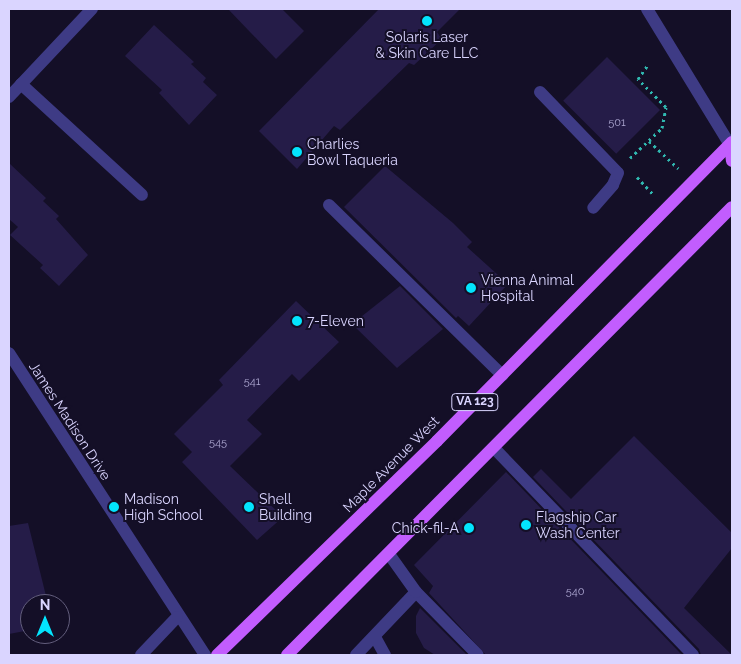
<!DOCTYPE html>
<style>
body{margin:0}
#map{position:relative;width:741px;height:664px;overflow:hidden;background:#140f27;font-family:Raleway,sans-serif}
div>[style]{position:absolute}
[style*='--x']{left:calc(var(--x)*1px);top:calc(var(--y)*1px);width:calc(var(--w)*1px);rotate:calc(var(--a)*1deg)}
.building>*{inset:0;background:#251c48;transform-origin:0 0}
.path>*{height:3px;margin-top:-1.5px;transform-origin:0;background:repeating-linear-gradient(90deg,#30b8b0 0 2.5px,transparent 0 6.5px)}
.service>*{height:12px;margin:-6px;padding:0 6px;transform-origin:6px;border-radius:6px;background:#3e3b85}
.minor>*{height:12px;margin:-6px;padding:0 6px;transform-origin:6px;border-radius:6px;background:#3e3b85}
.tertiary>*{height:12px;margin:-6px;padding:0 6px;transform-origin:6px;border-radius:6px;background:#3e3b85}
.primary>*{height:12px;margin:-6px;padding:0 6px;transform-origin:6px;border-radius:6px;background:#c25dfe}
.dots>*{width:14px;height:14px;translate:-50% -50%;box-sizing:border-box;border:2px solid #140f27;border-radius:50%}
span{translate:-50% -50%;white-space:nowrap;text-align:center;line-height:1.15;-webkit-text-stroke:4px #140f27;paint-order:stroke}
.number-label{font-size:11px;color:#ada7d1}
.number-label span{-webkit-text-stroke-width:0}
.shield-label span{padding:1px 4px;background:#140f27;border:1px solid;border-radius:4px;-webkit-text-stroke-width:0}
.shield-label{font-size:12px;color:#dad5ff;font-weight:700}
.poi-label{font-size:14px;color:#dad5ff}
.left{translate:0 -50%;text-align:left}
.right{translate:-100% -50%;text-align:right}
.street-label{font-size:14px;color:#dad5ff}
.frame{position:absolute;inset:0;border:10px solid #dad5ff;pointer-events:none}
.north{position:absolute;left:20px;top:594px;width:50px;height:50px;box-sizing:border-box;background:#140f27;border:1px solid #635e7d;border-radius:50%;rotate:0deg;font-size:14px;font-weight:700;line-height:20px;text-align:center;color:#dad5ff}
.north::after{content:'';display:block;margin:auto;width:18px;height:22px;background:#03e4fd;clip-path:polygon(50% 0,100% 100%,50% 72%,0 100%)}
</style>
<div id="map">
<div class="building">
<div style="clip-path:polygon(228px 9px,282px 9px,304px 31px,276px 59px)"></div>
<div style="clip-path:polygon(379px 9px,460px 9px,437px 32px,442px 39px,414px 65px,409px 63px,340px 130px,334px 126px,297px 169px,259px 131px)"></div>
<div style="clip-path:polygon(154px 25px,194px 62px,191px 64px,206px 78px,203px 82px,217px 95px,189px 125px,159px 93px,162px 90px,125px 56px)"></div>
<div style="left:607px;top:57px;width:75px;height:62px;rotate:45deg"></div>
<div style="clip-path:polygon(9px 163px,46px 198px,43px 201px,59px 216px,56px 219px,88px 255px,59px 286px,40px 268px,43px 265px,10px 235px,18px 227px,9px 219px)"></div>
<div style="clip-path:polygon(385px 166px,453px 223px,472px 242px,467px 247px,508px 284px,469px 326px,458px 316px,456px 318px,344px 207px)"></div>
<div style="clip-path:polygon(400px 286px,443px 329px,397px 368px,352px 324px)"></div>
<div style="clip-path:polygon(296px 301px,339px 342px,299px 381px,292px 374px,247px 420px,262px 434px,230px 466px,283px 517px,257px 540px,182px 462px,192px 452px,174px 434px,223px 385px,219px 380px)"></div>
<div style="clip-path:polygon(634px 436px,732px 533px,732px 548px,684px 608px,732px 655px,701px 655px,699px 649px,533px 477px,541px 469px,571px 499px)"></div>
<div style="clip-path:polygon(506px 472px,682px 655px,486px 655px,429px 593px,433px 586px,414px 565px)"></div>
<div style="clip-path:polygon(28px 523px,48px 604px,30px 604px,30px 630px,9px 634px,9px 526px)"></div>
<div style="clip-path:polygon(420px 608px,467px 655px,435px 655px,424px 648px,416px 633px,416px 616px)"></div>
</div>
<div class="path">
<div style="--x:649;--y:141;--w:40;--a:43"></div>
<div style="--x:630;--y:158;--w:44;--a:-43.2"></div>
<div style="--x:662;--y:128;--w:21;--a:-79"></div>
<div style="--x:666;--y:107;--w:40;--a:-135"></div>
<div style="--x:638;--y:79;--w:19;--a:-55"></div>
<div style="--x:637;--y:177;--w:23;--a:47"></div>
</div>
<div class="service">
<div style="--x:21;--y:84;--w:164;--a:42.5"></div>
<div style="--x:540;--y:92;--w:112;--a:46.1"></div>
<div style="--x:618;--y:173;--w:13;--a:113"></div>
<div style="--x:613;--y:185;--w:30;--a:131"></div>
<div style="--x:329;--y:205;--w:243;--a:44.5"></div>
<div style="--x:494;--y:448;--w:287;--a:46.1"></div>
<div style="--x:416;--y:592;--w:88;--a:45.5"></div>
<div style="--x:375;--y:637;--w:21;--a:61"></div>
<div style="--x:356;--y:655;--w:87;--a:-46.4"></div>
<div style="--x:416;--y:592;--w:47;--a:-125.4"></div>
</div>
<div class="minor">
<div style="--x:9;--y:97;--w:121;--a:-46.7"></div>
<div style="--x:9;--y:353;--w:360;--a:57"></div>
<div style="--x:141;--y:655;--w:52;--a:-46.5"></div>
</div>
<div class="tertiary">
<div style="--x:647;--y:9;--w:159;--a:58.6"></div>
</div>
<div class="primary">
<div style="--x:730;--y:145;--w:16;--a:83"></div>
<div style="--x:217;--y:655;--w:307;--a:-44.2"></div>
<div style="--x:437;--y:441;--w:420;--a:-45.4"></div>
<div style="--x:287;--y:655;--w:631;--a:-45.19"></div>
</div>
<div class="dots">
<div style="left:427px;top:21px;background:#03e4fd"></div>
<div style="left:297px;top:152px;background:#03e4fd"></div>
<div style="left:471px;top:288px;background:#03e4fd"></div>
<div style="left:297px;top:321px;background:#03e4fd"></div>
<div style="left:114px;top:507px;background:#03e4fd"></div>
<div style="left:249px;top:507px;background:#03e4fd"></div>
<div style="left:526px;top:525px;background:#03e4fd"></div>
<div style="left:469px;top:528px;background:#03e4fd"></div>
</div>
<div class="number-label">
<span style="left:617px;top:123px">501</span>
<span style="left:252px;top:382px">541</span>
<span style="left:218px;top:443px">545</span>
<span style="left:575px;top:592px">540</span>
</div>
<div class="shield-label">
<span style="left:475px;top:402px">VA 123</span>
</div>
<div class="poi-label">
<span style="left:427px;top:45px">Solaris Laser<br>&amp; Skin Care LLC</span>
<span class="left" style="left:307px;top:152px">Charlies<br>Bowl Taqueria</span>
<span class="left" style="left:481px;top:288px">Vienna Animal<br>Hospital</span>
<span class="left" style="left:307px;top:321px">7-Eleven</span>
<span class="left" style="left:124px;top:507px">Madison<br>High School</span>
<span class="left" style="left:259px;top:507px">Shell<br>Building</span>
<span class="left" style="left:536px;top:525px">Flagship Car<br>Wash Center</span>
<span class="right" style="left:459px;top:528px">Chick-fil-A</span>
</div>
<div class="street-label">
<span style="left:70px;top:421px;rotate:57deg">James Madison Drive</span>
<span style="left:391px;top:464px;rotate:-45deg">Maple Avenue West</span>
</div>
<div class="frame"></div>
<div class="north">N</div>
</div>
